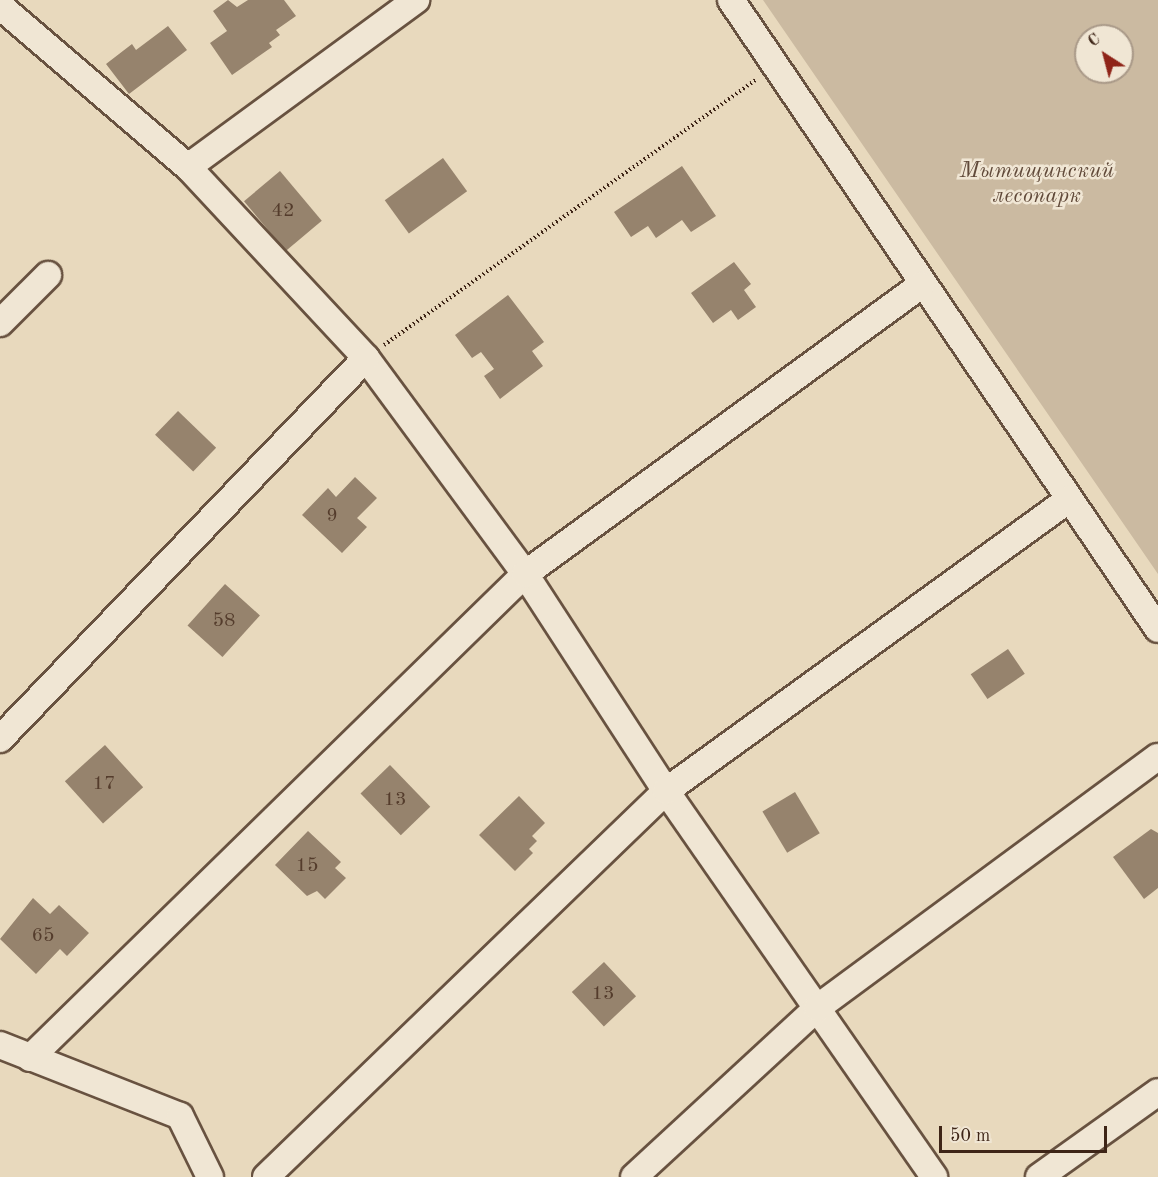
<!DOCTYPE html>
<meta charset="utf-8">
<style>
body{margin:0}
#map{position:relative;width:1158px;height:1177px;overflow:hidden;background:#e8d9bd;font-family:"Old Standard TT",serif}
div>[style]{position:absolute}
[style*='--x']{left:calc(var(--x)*1px);top:calc(var(--y)*1px);width:calc(var(--w)*1px);rotate:calc(var(--a)*1deg)}
.green>*{inset:0;background:#cbbaa1}
.building>*{inset:0;background:#96836d;transform-origin:0 0}
.path>*{height:4px;margin-top:-2px;transform-origin:0;background:repeating-linear-gradient(90deg,#3e2517 0 1.5px,transparent 0 4.5px)}
.roads{filter:drop-shadow(2px 0 #685240) drop-shadow(-2px 0 #685240) drop-shadow(0 2px #685240) drop-shadow(0 -2px #685240)}
.minor>*{height:26px;margin:-13px;padding:0 13px;transform-origin:13px;border-radius:13px;background:#f0e6d4}
span{translate:-50% -50%;white-space:nowrap;text-align:center;line-height:1.15;-webkit-text-stroke:5px #f0e6d4;paint-order:stroke}
.number-label{font-size:20px;color:#543c2c}
.number-label span{-webkit-text-stroke-width:0}
.park-label{font-size:22px;color:#614a3a;font-style:italic}
.north{position:absolute;left:1074px;top:24px;width:60px;height:60px;box-sizing:border-box;background:#f0e6d4;border:2px solid #a99988;border-radius:50%;rotate:324deg;font-size:16px;font-weight:700;line-height:24px;text-align:center;color:#3e2517}
.north::after{content:'';display:block;margin:auto;width:21px;height:27px;background:#8f2418;clip-path:polygon(50% 0,100% 100%,50% 72%,0 100%)}
.scale{position:absolute;left:939px;top:1126px;width:168px;height:27px;box-sizing:border-box;border:3px solid #3e2517;border-top:0;padding-left:8px;font-size:18px;line-height:21px;white-space:nowrap;color:#3e2517;-webkit-text-stroke:4px #f0e6d4;paint-order:stroke}
</style>
<div id="map">
<div class="green">
<div style="clip-path:polygon(evenodd,763px 0,1158px 0,1158px 574px,763px 0,1086px 36px,1122px 36px,1122px 72px,1086px 72px,1086px 36px)"></div>
</div>
<div class="building">
<div style="clip-path:polygon(228px 0,237px 7px,248px 0,284px 0,296px 16px,276px 30px,280px 35px,269px 43px,272px 47px,232px 75px,210px 43px,227px 31px,213px 11px)"></div>
<div style="clip-path:polygon(168px 26px,187px 50px,129px 94px,106px 64px,132px 44px,136px 50px)"></div>
<div style="left:443px;top:158px;width:41px;height:72px;rotate:54deg"></div>
<div style="clip-path:polygon(682px 166px,716px 216px,691px 232px,682px 220px,656px 238px,648px 226px,631px 237px,614px 212px)"></div>
<div style="left:280px;top:171px;width:65px;height:47px;rotate:50deg"></div>
<div style="clip-path:polygon(734px 262px,751px 284px,744px 290px,756px 307px,738px 320px,731px 310px,713px 323px,691px 293px)"></div>
<div style="clip-path:polygon(508px 295px,544px 342px,532px 351px,543px 366px,500px 399px,484px 376px,494px 369px,481px 352px,472px 358px,455px 335px)"></div>
<div style="left:178px;top:411px;width:53px;height:33px;rotate:44deg"></div>
<div style="clip-path:polygon(355px 477px,377px 498px,357px 518px,367px 527px,342px 553px,302px 515px,328px 488px,336px 497px)"></div>
<div style="left:225px;top:584px;width:47px;height:56px;rotate:42deg"></div>
<div style="left:1008px;top:649px;width:30px;height:45px;rotate:56deg"></div>
<div style="left:105px;top:745px;width:57px;height:54px;rotate:48deg"></div>
<div style="left:390px;top:765px;width:58px;height:41px;rotate:46deg"></div>
<div style="left:795px;top:792px;width:48px;height:38px;rotate:59deg"></div>
<div style="clip-path:polygon(519px 796px,545px 823px,532px 836px,537px 841px,529px 849px,533px 853px,515px 871px,479px 835px)"></div>
<div style="clip-path:polygon(1151px 829px,1158px 833px,1158px 888px,1144px 899px,1113px 857px)"></div>
<div style="clip-path:polygon(308px 831px,341px 862px,335px 868px,346px 878px,325px 899px,317px 891px,307px 896px,275px 865px)"></div>
<div style="clip-path:polygon(33px 898px,50px 914px,59px 905px,89px 933px,67px 956px,60px 949px,36px 974px,0 939px)"></div>
<div style="left:604px;top:962px;width:47px;height:44px;rotate:47deg"></div>
</div>
<div class="path">
<div style="--x:384;--y:345;--w:457;--a:-35.5"></div>
</div>
<div class="roads">
<div class="minor">
<div style="--x:731;--y:0;--w:760;--a:55.83"></div>
<div style="--x:0;--y:6;--w:248;--a:40.6"></div>
<div style="--x:188;--y:167;--w:261;--a:47"></div>
<div style="--x:366;--y:358;--w:268;--a:53.6"></div>
<div style="--x:525;--y:574;--w:259;--a:57"></div>
<div style="--x:666;--y:791;--w:470;--a:55.2"></div>
<div style="--x:188;--y:167;--w:283;--a:-36.2"></div>
<div style="--x:0;--y:323;--w:68;--a:-45"></div>
<div style="--x:0;--y:739;--w:528;--a:-46.15"></div>
<div style="--x:0;--y:1045;--w:193;--a:21.5"></div>
<div style="--x:180;--y:1116;--w:68;--a:63.8"></div>
<div style="--x:30;--y:1058;--w:692;--a:-44.36"></div>
<div style="--x:525;--y:574;--w:490;--a:-36.1"></div>
<div style="--x:266;--y:1177;--w:556;--a:-43.98"></div>
<div style="--x:666;--y:791;--w:498;--a:-35.9"></div>
<div style="--x:634;--y:1177;--w:249;--a:-42.7"></div>
<div style="--x:817;--y:1008;--w:423;--a:-36.4"></div>
<div style="--x:1039;--y:1177;--w:146;--a:-35.5"></div>
</div>
</div>
<div class="number-label">
<span style="left:283px;top:211px">42</span>
<span style="left:332px;top:516px">9</span>
<span style="left:224px;top:621px">58</span>
<span style="left:104px;top:784px">17</span>
<span style="left:395px;top:800px">13</span>
<span style="left:307px;top:866px">15</span>
<span style="left:43px;top:936px">65</span>
<span style="left:603px;top:994px">13</span>
</div>
<div class="park-label">
<span style="left:1037px;top:184px">Мытищинский<br>лесопарк</span>
</div>
<div class="north">С</div>
<div class="scale">50 m</div>
</div>
